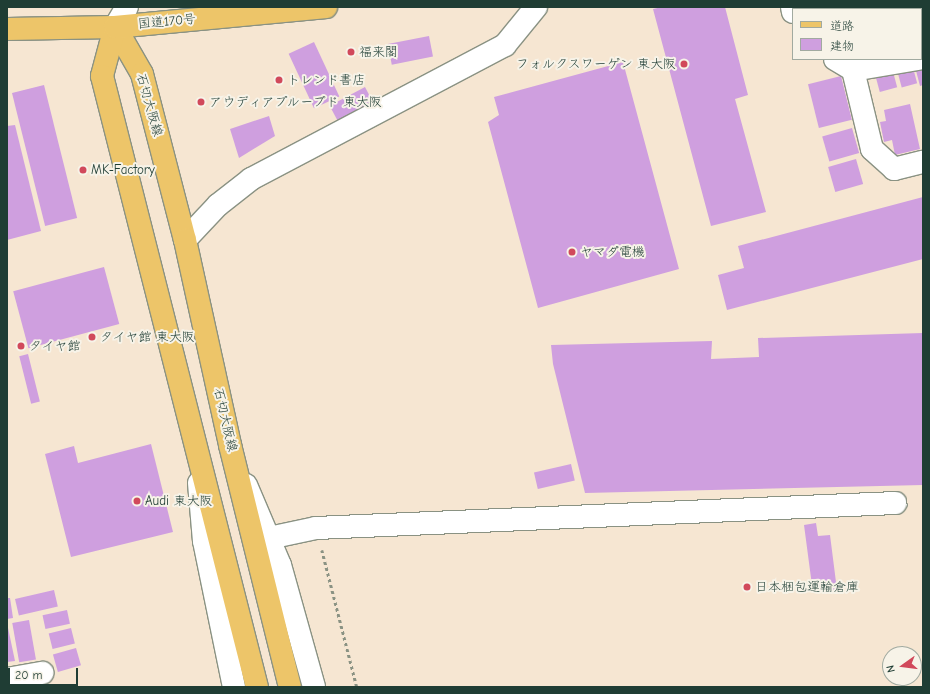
<!DOCTYPE html>
<meta charset="utf-8">
<style>
body{margin:0}
#map{position:relative;width:930px;height:694px;overflow:hidden;background:#f6e6d2;font-family:"Comic Neue","Klee One",sans-serif}
div>[style]{position:absolute}
[style*='--x']{left:calc(var(--x)*1px);top:calc(var(--y)*1px);width:calc(var(--w)*1px);rotate:calc(var(--a)*1deg)}
.building>*{inset:0;background:#cf9fdf;transform-origin:0 0}
.path>*{height:2.5px;margin-top:-1.25px;transform-origin:0;background:repeating-linear-gradient(90deg,#8a9283 0 3px,transparent 0 6px)}
.roads{filter:drop-shadow(1px 0 #8a9283) drop-shadow(-1px 0 #8a9283) drop-shadow(0 1px #8a9283) drop-shadow(0 -1px #8a9283)}
.minor>*{height:22px;margin:-11px;padding:0 11px;transform-origin:11px;border-radius:11px;background:#fff}
.major>*{height:22px;margin:-11px;padding:0 11px;transform-origin:11px;border-radius:11px;background:#edc569}
.highway>*{height:22px;margin:-11px;padding:0 11px;transform-origin:11px;border-radius:11px;background:#edc569}
.dots>*{width:11px;height:11px;translate:-50% -50%;box-sizing:border-box;border:2px solid #f7f3e8;border-radius:50%}
span{translate:-50% -50%;white-space:nowrap;text-align:center;line-height:1.15;-webkit-text-stroke:4px #f7f3e8;paint-order:stroke}
.street-label{font-size:13px;color:#1f3d34}
.poi-label{font-size:13px;color:#1f3d34}
.left{translate:0 -50%;text-align:left}
.right{translate:-100% -50%;text-align:right}
.frame{position:absolute;inset:0;border:8px solid #1f3d34;pointer-events:none}
.legend{position:absolute;left:792px;top:8px;width:130px;height:52px;box-sizing:border-box;background:#f7f3e8;border:1px solid #a1aaa0;margin:0;padding:5px 7px;list-style:none;font-size:12px;color:#1f3d34}
.legend li{display:flex;align-items:center;gap:8px;height:20px}
.legend b{width:20px;border:1px solid #a1aaa0}
.north{position:absolute;left:882px;top:646px;width:40px;height:40px;box-sizing:border-box;background:#f7f3e8;border:1px solid #a1aaa0;border-radius:50%;rotate:256deg;font-size:11px;font-weight:700;line-height:16px;text-align:center;color:#1f3d34}
.north::after{content:'';display:block;margin:auto;width:14px;height:18px;background:#d1495b;clip-path:polygon(50% 0,100% 100%,50% 72%,0 100%)}
.scale{position:absolute;left:8px;top:668px;width:70px;height:18px;box-sizing:border-box;border:2px solid #1f3d34;border-top:0;padding-left:5px;font-size:12px;line-height:14px;white-space:nowrap;color:#1f3d34;-webkit-text-stroke:3px #f7f3e8;paint-order:stroke}
</style>
<div id="map">
<div class="building">
<div style="clip-path:polygon(662px 7px,725px 7px,748px 95px,735px 99px,766px 212px,711px 226px,653px 9px)"></div>
<div style="clip-path:polygon(840px 7px,866px 7px,866px 9px,834px 9px)"></div>
<div style="left:877px;top:7px;width:22px;height:2px"></div>
<div style="clip-path:polygon(902px 7px,923px 7px,923px 44px,921px 44px,921px 9px,903px 9px)"></div>
<div style="left:429px;top:36px;width:21px;height:42px;rotate:79deg"></div>
<div style="left:314px;top:42px;width:60px;height:28px;rotate:65deg"></div>
<div style="clip-path:polygon(923px 61px,923px 85px,920px 86px,914px 63px)"></div>
<div style="clip-path:polygon(623px 62px,679px 269px,538px 308px,488px 122px,499px 115px,494px 97px)"></div>
<div style="left:912px;top:64px;width:20px;height:16px;rotate:75deg"></div>
<div style="left:892px;top:68px;width:20px;height:18px;rotate:75deg"></div>
<div style="left:841px;top:76px;width:45px;height:34px;rotate:76deg"></div>
<div style="left:44px;top:85px;width:137px;height:33px;rotate:76deg"></div>
<div style="left:365px;top:87px;width:17px;height:40px;rotate:62deg"></div>
<div style="clip-path:polygon(910px 104px,920px 149px,895px 155px,892px 140px,884px 142px,880px 122px,886px 121px,884px 110px)"></div>
<div style="clip-path:polygon(269px 116px,275px 136px,239px 158px,230px 129px)"></div>
<div style="clip-path:polygon(15px 125px,41px 231px,7px 240px,7px 126px)"></div>
<div style="left:852px;top:128px;width:26px;height:31px;rotate:74deg"></div>
<div style="left:856px;top:159px;width:26px;height:29px;rotate:74deg"></div>
<div style="clip-path:polygon(923px 197px,923px 259px,727px 310px,718px 275px,744px 268px,738px 246px)"></div>
<div style="left:104px;top:267px;width:59px;height:94px;rotate:75deg"></div>
<div style="clip-path:polygon(923px 333px,923px 485px,585px 493px,553px 364px,551px 345px,712px 341px,711px 359px,759px 357px,758px 338px)"></div>
<div style="left:28px;top:354px;width:49px;height:9px;rotate:76deg"></div>
<div style="clip-path:polygon(151px 444px,173px 532px,71px 557px,45px 454px,74px 446px,78px 463px)"></div>
<div style="left:571px;top:464px;width:17px;height:38px;rotate:77deg"></div>
<div style="clip-path:polygon(816px 523px,818px 536px,830px 535px,837px 590px,813px 593px,804px 525px)"></div>
<div style="left:54px;top:590px;width:17px;height:40px;rotate:77deg"></div>
<div style="clip-path:polygon(7px 598px,10px 598px,13px 618px,7px 619px)"></div>
<div style="left:67px;top:610px;width:14px;height:25px;rotate:78deg"></div>
<div style="left:29px;top:620px;width:40px;height:17px;rotate:80deg"></div>
<div style="clip-path:polygon(7px 623px,15px 661px,7px 662px)"></div>
<div style="left:71px;top:628px;width:16px;height:23px;rotate:76deg"></div>
<div style="left:76px;top:648px;width:18px;height:24px;rotate:74deg"></div>
</div>
<div class="path">
<div style="--x:322;--y:550;--w:141;--a:75.7"></div>
</div>
<div class="roads">
<div class="minor">
<div style="--x:792;--y:7;--w:5;--a:79"></div>
<div style="--x:115;--y:27;--w:23;--a:-59"></div>
<div style="--x:835;--y:59;--w:21;--a:31"></div>
<div style="--x:853;--y:70;--w:81;--a:76.5"></div>
<div style="--x:872;--y:149;--w:30;--a:42"></div>
<div style="--x:894;--y:169;--w:30;--a:-14"></div>
<div style="--x:853;--y:70;--w:66;--a:-9.6"></div>
<div style="--x:185;--y:240;--w:48;--a:-46.7"></div>
<div style="--x:218;--y:205;--w:42;--a:-38.2"></div>
<div style="--x:251;--y:179;--w:287;--a:-27.8"></div>
<div style="--x:505;--y:45;--w:49;--a:-50.8"></div>
<div style="--x:199;--y:483;--w:58;--a:85.1"></div>
<div style="--x:204;--y:541;--w:149;--a:78.4"></div>
<div style="--x:246;--y:485;--w:87;--a:67"></div>
<div style="--x:280;--y:565;--w:127;--a:74.4"></div>
<div style="--x:269;--y:538;--w:48;--a:-12"></div>
<div style="--x:316;--y:528;--w:580;--a:-2.47"></div>
<div style="--x:7;--y:679;--w:36;--a:-10"></div>
</div>
<div class="major">
<div style="--x:115;--y:27;--w:54;--a:60.1"></div>
<div style="--x:142;--y:74;--w:171;--a:75.5"></div>
<div style="--x:185;--y:240;--w:210;--a:77.6"></div>
<div style="--x:230;--y:445;--w:249;--a:76.1"></div>
<div style="--x:115;--y:27;--w:51;--a:104.9"></div>
<div style="--x:102;--y:76;--w:630;--a:75.77"></div>
</div>
<div class="highway">
<div style="--x:7;--y:29;--w:108;--a:-1.1"></div>
<div style="--x:115;--y:27;--w:212;--a:-5.4"></div>
</div>
</div>
<div class="dots">
<div style="left:351px;top:52px;background:#d1495b"></div>
<div style="left:684px;top:64px;background:#d1495b"></div>
<div style="left:279px;top:80px;background:#d1495b"></div>
<div style="left:201px;top:102px;background:#d1495b"></div>
<div style="left:83px;top:170px;background:#d1495b"></div>
<div style="left:572px;top:252px;background:#d1495b"></div>
<div style="left:92px;top:337px;background:#d1495b"></div>
<div style="left:21px;top:346px;background:#d1495b"></div>
<div style="left:137px;top:501px;background:#d1495b"></div>
<div style="left:747px;top:587px;background:#d1495b"></div>
</div>
<div class="street-label">
<span style="left:167px;top:22px;rotate:-5deg">国道170号</span>
<span style="left:149px;top:105px;rotate:74deg">石切大阪線</span>
<span style="left:225px;top:420px;rotate:77deg">石切大阪線</span>
</div>
<div class="poi-label">
<span class="left" style="left:359px;top:52px">福来閣</span>
<span class="right" style="left:676px;top:64px">フォルクスワーゲン 東大阪</span>
<span class="left" style="left:287px;top:80px">トレンド書店</span>
<span class="left" style="left:209px;top:102px">アウディアプルーブド 東大阪</span>
<span class="left" style="left:91px;top:170px">MK-Factory</span>
<span class="left" style="left:580px;top:252px">ヤマダ電機</span>
<span class="left" style="left:100px;top:337px">タイヤ館 東大阪</span>
<span class="left" style="left:29px;top:346px">タイヤ館</span>
<span class="left" style="left:145px;top:501px">Audi 東大阪</span>
<span class="left" style="left:755px;top:587px">日本梱包運輸倉庫</span>
</div>
<div class="frame"></div>
<ul class="legend">
<li><b style="height:5px;background:#edc569"></b>道路</li>
<li><b style="height:11px;background:#cf9fdf"></b>建物</li>
</ul>
<div class="north">N</div>
<div class="scale">20 m</div>
</div>
